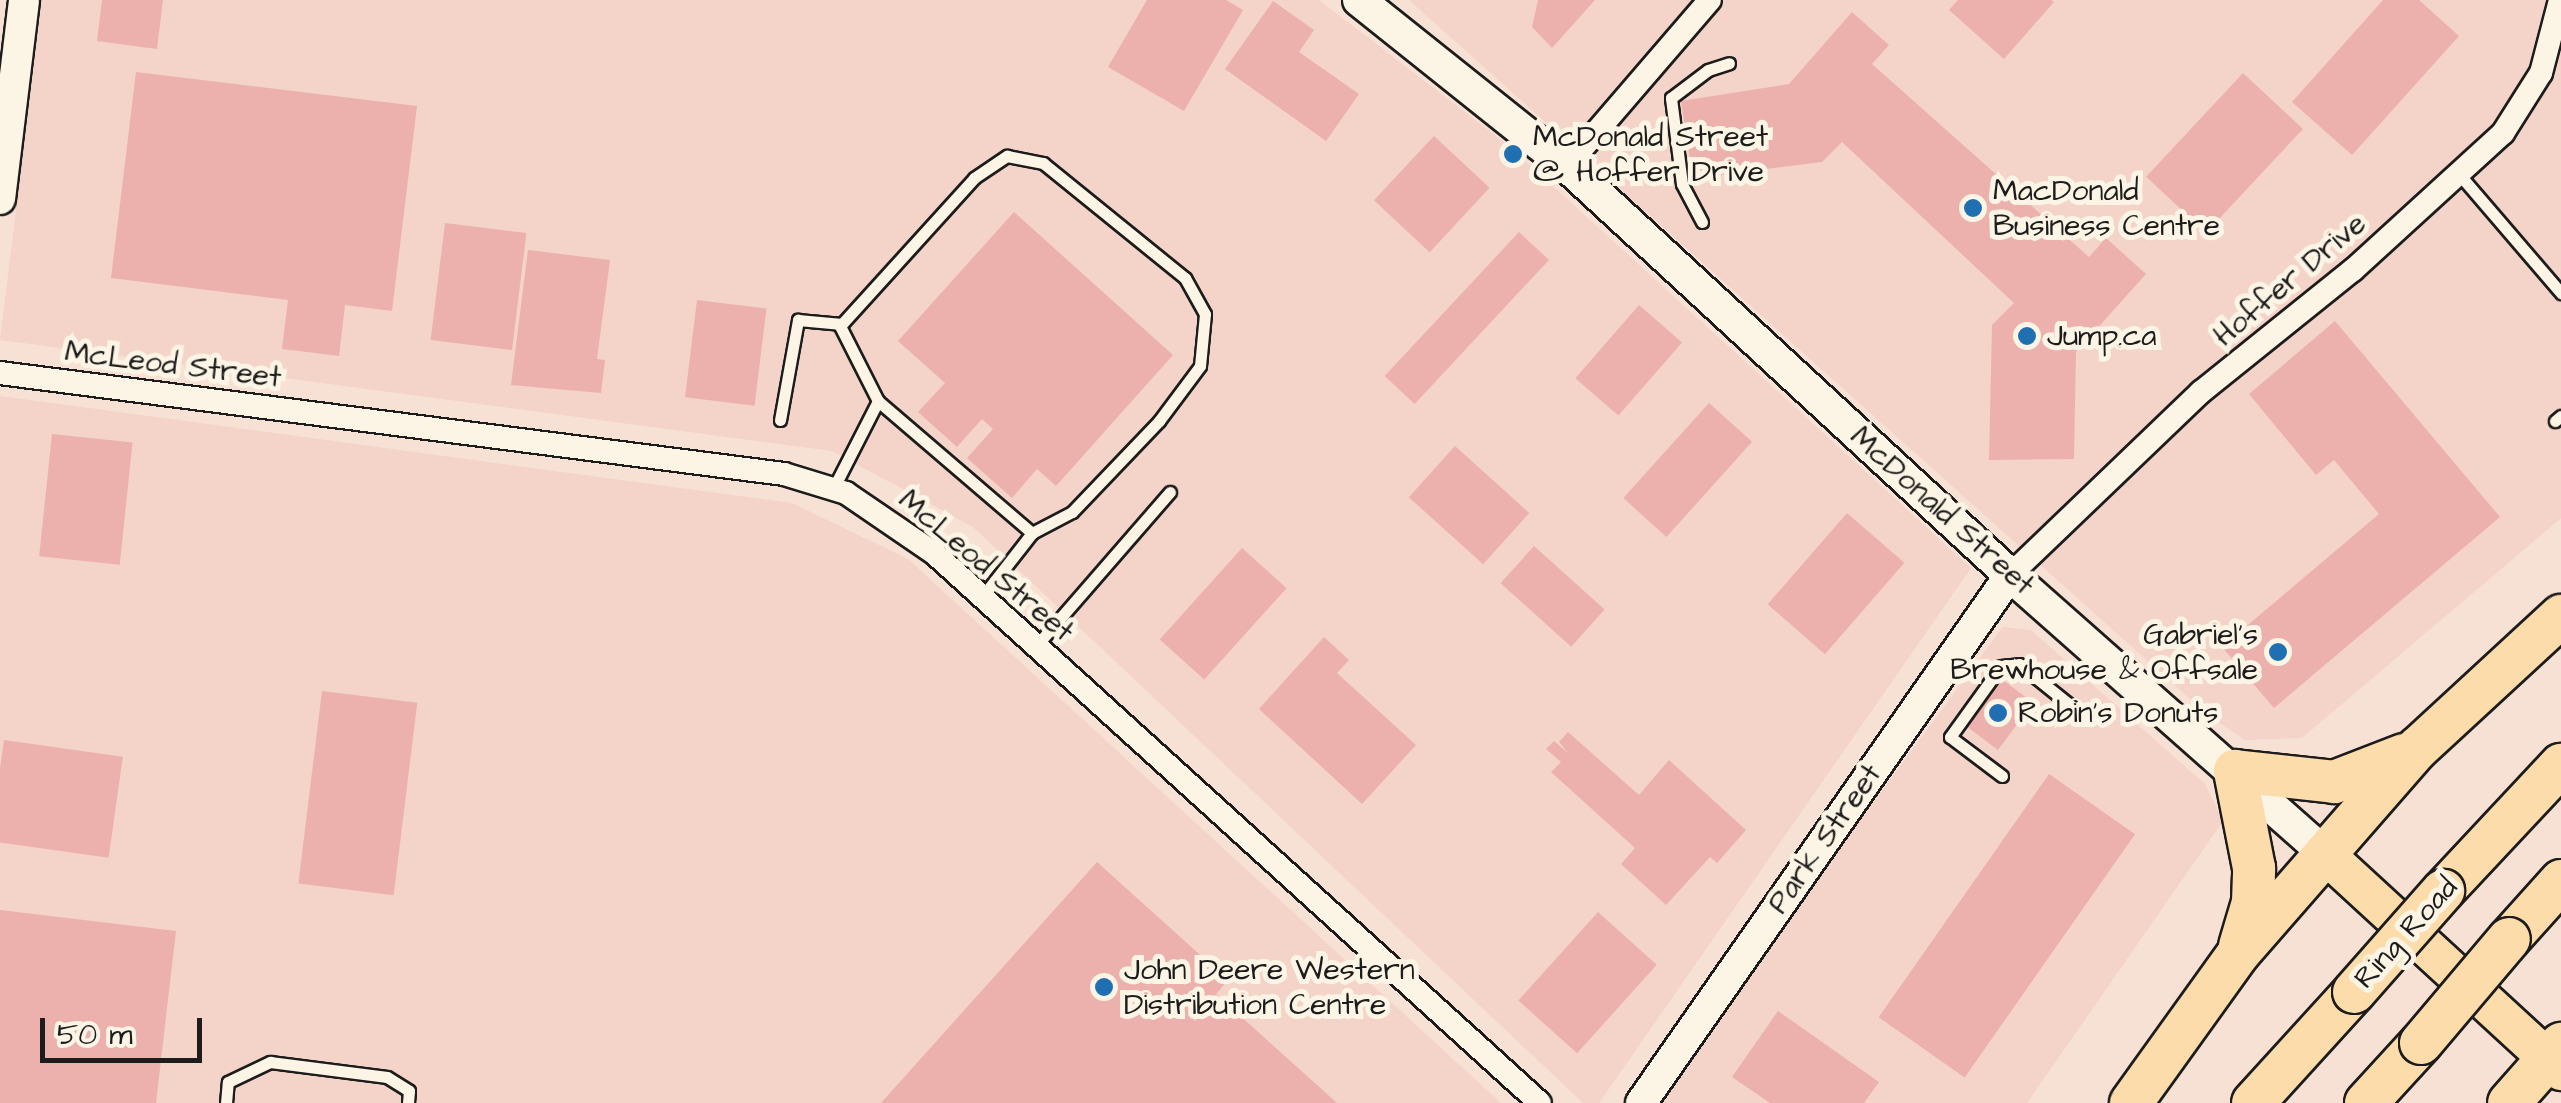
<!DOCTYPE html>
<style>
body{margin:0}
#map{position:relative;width:2561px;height:1103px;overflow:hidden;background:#f7e1d4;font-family:"Architects Daughter",sans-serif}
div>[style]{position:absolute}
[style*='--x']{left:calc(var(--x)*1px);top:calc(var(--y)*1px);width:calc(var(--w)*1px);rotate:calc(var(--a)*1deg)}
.built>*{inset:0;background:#f4d3c8}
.building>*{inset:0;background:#ecb1ad;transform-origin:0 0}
.roads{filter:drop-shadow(2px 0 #1c1c1c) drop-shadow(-2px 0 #1c1c1c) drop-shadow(0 2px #1c1c1c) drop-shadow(0 -2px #1c1c1c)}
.service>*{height:11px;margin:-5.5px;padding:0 5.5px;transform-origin:5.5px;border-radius:5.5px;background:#fcf5e5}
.minor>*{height:22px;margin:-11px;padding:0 11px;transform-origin:11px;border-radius:11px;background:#fcf5e5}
.tertiary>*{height:30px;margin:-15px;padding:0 15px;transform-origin:15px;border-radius:15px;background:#fcf5e5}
.secondary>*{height:32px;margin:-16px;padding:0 16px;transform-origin:16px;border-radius:16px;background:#fcf5e5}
.primary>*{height:38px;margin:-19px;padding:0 19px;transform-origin:19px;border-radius:19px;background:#fddcac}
.motorway>*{height:42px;margin:-21px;padding:0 21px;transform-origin:21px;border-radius:21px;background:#fddcac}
.bridges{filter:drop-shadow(2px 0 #1c1c1c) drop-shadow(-2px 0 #1c1c1c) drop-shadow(0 2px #1c1c1c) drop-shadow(0 -2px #1c1c1c)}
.motorway-bridge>*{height:42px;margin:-21px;padding:0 21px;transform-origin:21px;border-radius:21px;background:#fddcac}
.dots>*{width:28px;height:28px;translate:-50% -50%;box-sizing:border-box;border:5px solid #fcf5e5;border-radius:50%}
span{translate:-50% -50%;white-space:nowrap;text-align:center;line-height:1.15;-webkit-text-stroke:10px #fcf5e5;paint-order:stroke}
.poi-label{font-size:30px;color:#1c1c1c}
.left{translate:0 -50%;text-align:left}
.right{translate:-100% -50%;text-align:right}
.street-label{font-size:30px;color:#1c1c1c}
.scale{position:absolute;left:40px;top:1018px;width:162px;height:45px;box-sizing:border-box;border:5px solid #1c1c1c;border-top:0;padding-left:12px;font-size:30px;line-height:35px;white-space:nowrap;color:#1c1c1c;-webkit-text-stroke:8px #fcf5e5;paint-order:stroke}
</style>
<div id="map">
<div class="built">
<div style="clip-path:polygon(42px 0,1319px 0,1509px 146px,1971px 568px,1599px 1103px,1583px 1103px,973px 527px,832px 451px,0 340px)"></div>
<div style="clip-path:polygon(1409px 0,2561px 0,2561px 518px,2302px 738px,2245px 740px,2208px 715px)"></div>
<div style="clip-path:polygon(0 396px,792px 503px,908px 559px,1501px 1103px,0 1103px)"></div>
<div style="clip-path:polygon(2003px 627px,2031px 630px,2205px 784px,2223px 821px,2027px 1103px,1662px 1103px,1750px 969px)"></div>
</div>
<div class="building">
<div style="clip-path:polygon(102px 0,163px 0,157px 49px,97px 41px)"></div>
<div style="clip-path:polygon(1147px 0,1226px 0,1243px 10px,1184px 111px,1108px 67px)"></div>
<div style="clip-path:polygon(1538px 0,1595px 0,1552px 48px,1532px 27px)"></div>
<div style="clip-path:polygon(1958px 0,2051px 0,2054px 2px,2004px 59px,1949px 10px)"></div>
<div style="clip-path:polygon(2383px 0,2419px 0,2459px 36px,2352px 155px,2292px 102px)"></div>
<div style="clip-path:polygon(1273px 1px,1314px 30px,1299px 52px,1359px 94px,1326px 141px,1225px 69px)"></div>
<div style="clip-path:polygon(1852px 12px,1889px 45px,1872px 64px,2089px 257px,2106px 238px,2146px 274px,2076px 352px,2074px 459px,1989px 460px,1992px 325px,2014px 303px,1842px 142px,1822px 162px,1693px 178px,1681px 101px,1789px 84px)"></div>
<div style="clip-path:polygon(136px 72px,417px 106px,392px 311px,345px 305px,339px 356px,282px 349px,288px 300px,111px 278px)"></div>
<div style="left:2243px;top:73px;width:82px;height:142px;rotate:43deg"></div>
<div style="left:1434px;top:136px;width:76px;height:88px;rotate:43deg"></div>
<div style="clip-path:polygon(1014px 212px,1173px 355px,1056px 486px,1037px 469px,1012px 498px,967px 458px,993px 429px,982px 419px,957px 447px,918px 412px,945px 383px,898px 341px)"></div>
<div style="left:445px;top:223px;width:82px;height:118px;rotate:7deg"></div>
<div style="left:1519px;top:232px;width:41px;height:197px;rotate:43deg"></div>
<div style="clip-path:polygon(528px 250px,610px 260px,597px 359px,605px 360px,601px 393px,511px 385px)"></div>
<div style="left:697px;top:300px;width:70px;height:98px;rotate:7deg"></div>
<div style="left:1639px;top:305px;width:57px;height:97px;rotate:41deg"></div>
<div style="clip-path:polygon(2335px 321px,2500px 517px,2274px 708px,2222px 647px,2379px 514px,2334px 460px,2316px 475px,2249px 394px)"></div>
<div style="left:1709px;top:403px;width:58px;height:128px;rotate:42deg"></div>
<div style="left:52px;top:434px;width:81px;height:123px;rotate:6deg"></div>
<div style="left:1455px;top:446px;width:100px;height:69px;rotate:42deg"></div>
<div style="left:1847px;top:513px;width:76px;height:121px;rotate:41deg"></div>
<div style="left:1534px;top:546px;width:95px;height:50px;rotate:42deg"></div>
<div style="left:1242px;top:548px;width:60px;height:123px;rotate:42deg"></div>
<div style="clip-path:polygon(1324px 637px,1349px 660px,1337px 673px,1416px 745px,1362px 804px,1259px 709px)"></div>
<div style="left:1999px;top:677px;width:43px;height:59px;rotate:37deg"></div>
<div style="left:322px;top:691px;width:96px;height:194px;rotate:7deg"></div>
<div style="clip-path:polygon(1568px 732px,1639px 795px,1669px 760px,1746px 830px,1717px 863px,1710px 857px,1666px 905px,1621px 864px,1635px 848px,1551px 772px,1561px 762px,1546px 749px,1554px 741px,1568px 753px,1559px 742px)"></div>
<div style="left:4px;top:740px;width:120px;height:102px;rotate:8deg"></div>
<div style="left:2049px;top:774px;width:105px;height:297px;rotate:35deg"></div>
<div style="clip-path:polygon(1097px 862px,1228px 980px,1216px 994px,1337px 1103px,881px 1103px)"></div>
<div style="clip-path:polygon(0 910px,176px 931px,156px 1103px,0 1103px)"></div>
<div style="left:1598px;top:912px;width:79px;height:119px;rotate:42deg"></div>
<div style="clip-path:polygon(1778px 1011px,1879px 1082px,1864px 1103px,1770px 1103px,1732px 1077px)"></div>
</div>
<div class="roads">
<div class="service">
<div style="--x:2459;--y:174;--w:157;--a:49.4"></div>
<div style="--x:1702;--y:222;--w:43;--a:-117.8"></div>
<div style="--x:1682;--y:184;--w:87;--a:-97.3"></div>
<div style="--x:1671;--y:98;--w:46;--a:-37.1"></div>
<div style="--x:1708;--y:70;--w:22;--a:-18"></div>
<div style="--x:878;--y:401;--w:84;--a:-116.9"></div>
<div style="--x:840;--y:326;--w:200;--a:-47.8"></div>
<div style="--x:974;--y:178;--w:40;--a:-34"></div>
<div style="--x:1007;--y:156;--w:37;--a:11"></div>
<div style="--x:1043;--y:163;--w:183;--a:39"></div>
<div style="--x:1185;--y:278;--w:41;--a:60.9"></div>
<div style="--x:1205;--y:314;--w:52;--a:95.5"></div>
<div style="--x:1200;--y:366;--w:69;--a:126.7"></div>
<div style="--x:1159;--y:421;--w:126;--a:133.7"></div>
<div style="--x:1072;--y:512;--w:45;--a:152.3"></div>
<div style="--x:780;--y:420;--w:102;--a:-79.8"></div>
<div style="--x:798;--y:320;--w:44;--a:5.2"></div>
<div style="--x:2555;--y:421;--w:8;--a:-40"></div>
<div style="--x:833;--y:489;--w:99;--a:-62.9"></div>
<div style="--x:878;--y:401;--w:203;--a:40.6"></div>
<div style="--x:1032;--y:533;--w:81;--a:128"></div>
<div style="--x:1036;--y:646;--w:204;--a:-49"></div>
<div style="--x:2002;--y:776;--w:65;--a:-143.1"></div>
<div style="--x:1950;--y:737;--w:87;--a:-54.3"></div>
<div style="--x:2001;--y:666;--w:18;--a:-6"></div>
<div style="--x:2019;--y:664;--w:78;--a:38.8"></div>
<div style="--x:226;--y:1103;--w:21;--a:-85"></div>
<div style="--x:228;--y:1082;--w:47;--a:-25.5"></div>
<div style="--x:270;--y:1062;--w:118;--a:7.3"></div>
<div style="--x:387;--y:1077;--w:26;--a:32"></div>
<div style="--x:409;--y:1091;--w:12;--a:95"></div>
</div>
<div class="minor">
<div style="--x:1567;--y:166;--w:219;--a:-49.3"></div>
<div style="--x:0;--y:373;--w:790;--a:7.34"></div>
<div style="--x:784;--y:474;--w:65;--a:17"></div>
<div style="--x:846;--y:493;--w:107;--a:34.3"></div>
<div style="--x:934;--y:553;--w:818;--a:42.23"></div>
<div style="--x:2010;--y:575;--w:265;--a:-43.8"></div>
<div style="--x:2201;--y:392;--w:195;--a:-38.8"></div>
<div style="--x:2353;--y:270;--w:203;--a:-42.4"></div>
<div style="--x:2503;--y:133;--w:71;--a:-57.7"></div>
<div style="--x:2541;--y:73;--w:75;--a:-75.4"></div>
</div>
<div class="tertiary">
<div style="--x:0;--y:199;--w:200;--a:-83.1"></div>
<div style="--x:1641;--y:1103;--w:644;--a:-55.05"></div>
</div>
<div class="secondary">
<div style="--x:1359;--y:0;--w:266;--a:38.6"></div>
<div style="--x:1567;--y:166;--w:603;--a:42.71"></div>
<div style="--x:2010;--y:575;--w:421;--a:41.5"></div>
</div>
<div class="primary">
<div style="--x:2325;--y:854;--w:321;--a:42.6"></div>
</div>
<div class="motorway">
<div style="--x:2443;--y:891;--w:173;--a:-46.9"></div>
<div style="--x:2509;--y:939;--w:78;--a:-48.1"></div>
<div style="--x:2240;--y:946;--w:46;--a:-73.5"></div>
<div style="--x:2253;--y:902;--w:34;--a:-88"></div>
<div style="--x:2254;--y:868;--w:99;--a:-101.1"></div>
<div style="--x:2235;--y:771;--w:100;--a:6.3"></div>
<div style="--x:2334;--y:782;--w:75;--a:-21.1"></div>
<div style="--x:2131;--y:1103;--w:183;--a:-54.3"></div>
<div style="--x:2238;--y:954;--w:274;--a:-48.9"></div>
<div style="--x:2418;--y:748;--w:195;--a:-42.7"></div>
<div style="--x:2253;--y:1103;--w:150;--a:-47.7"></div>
<div style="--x:2366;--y:1103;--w:81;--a:-47.5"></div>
<div style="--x:2509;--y:1103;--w:79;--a:-48.6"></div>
</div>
</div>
<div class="bridges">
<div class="motorway-bridge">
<div style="--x:2354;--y:992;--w:135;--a:-48.6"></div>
<div style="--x:2421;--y:1043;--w:136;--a:-49.8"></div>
</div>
</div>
<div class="dots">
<div style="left:1513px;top:154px;background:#1f6fb2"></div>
<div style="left:1973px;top:208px;background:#1f6fb2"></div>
<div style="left:2027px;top:336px;background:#1f6fb2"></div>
<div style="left:2278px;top:652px;background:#1f6fb2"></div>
<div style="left:1998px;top:713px;background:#1f6fb2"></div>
<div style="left:1104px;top:987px;background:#1f6fb2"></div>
</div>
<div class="poi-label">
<span class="left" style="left:1533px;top:154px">McDonald Street<br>@ Hoffer Drive</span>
<span class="left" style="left:1993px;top:208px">MacDonald<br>Business Centre</span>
<span class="left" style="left:2047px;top:336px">Jump.ca</span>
<span class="right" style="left:2258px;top:652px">Gabriel's<br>Brewhouse &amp; Offsale</span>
<span class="left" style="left:2018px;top:713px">Robin's Donuts</span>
<span class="left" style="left:1124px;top:987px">John Deere Western<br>Distribution Centre</span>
</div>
<div class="street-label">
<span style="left:2290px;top:280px;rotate:-40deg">Hoffer Drive</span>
<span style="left:173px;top:365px;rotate:7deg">McLeod Street</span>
<span style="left:1942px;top:511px;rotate:42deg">McDonald Street</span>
<span style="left:986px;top:566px;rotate:40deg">McLeod Street</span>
<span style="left:1825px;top:839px;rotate:-55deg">Park Street</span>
<span style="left:2406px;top:933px;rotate:-48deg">Ring Road</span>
</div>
<div class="scale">50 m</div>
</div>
